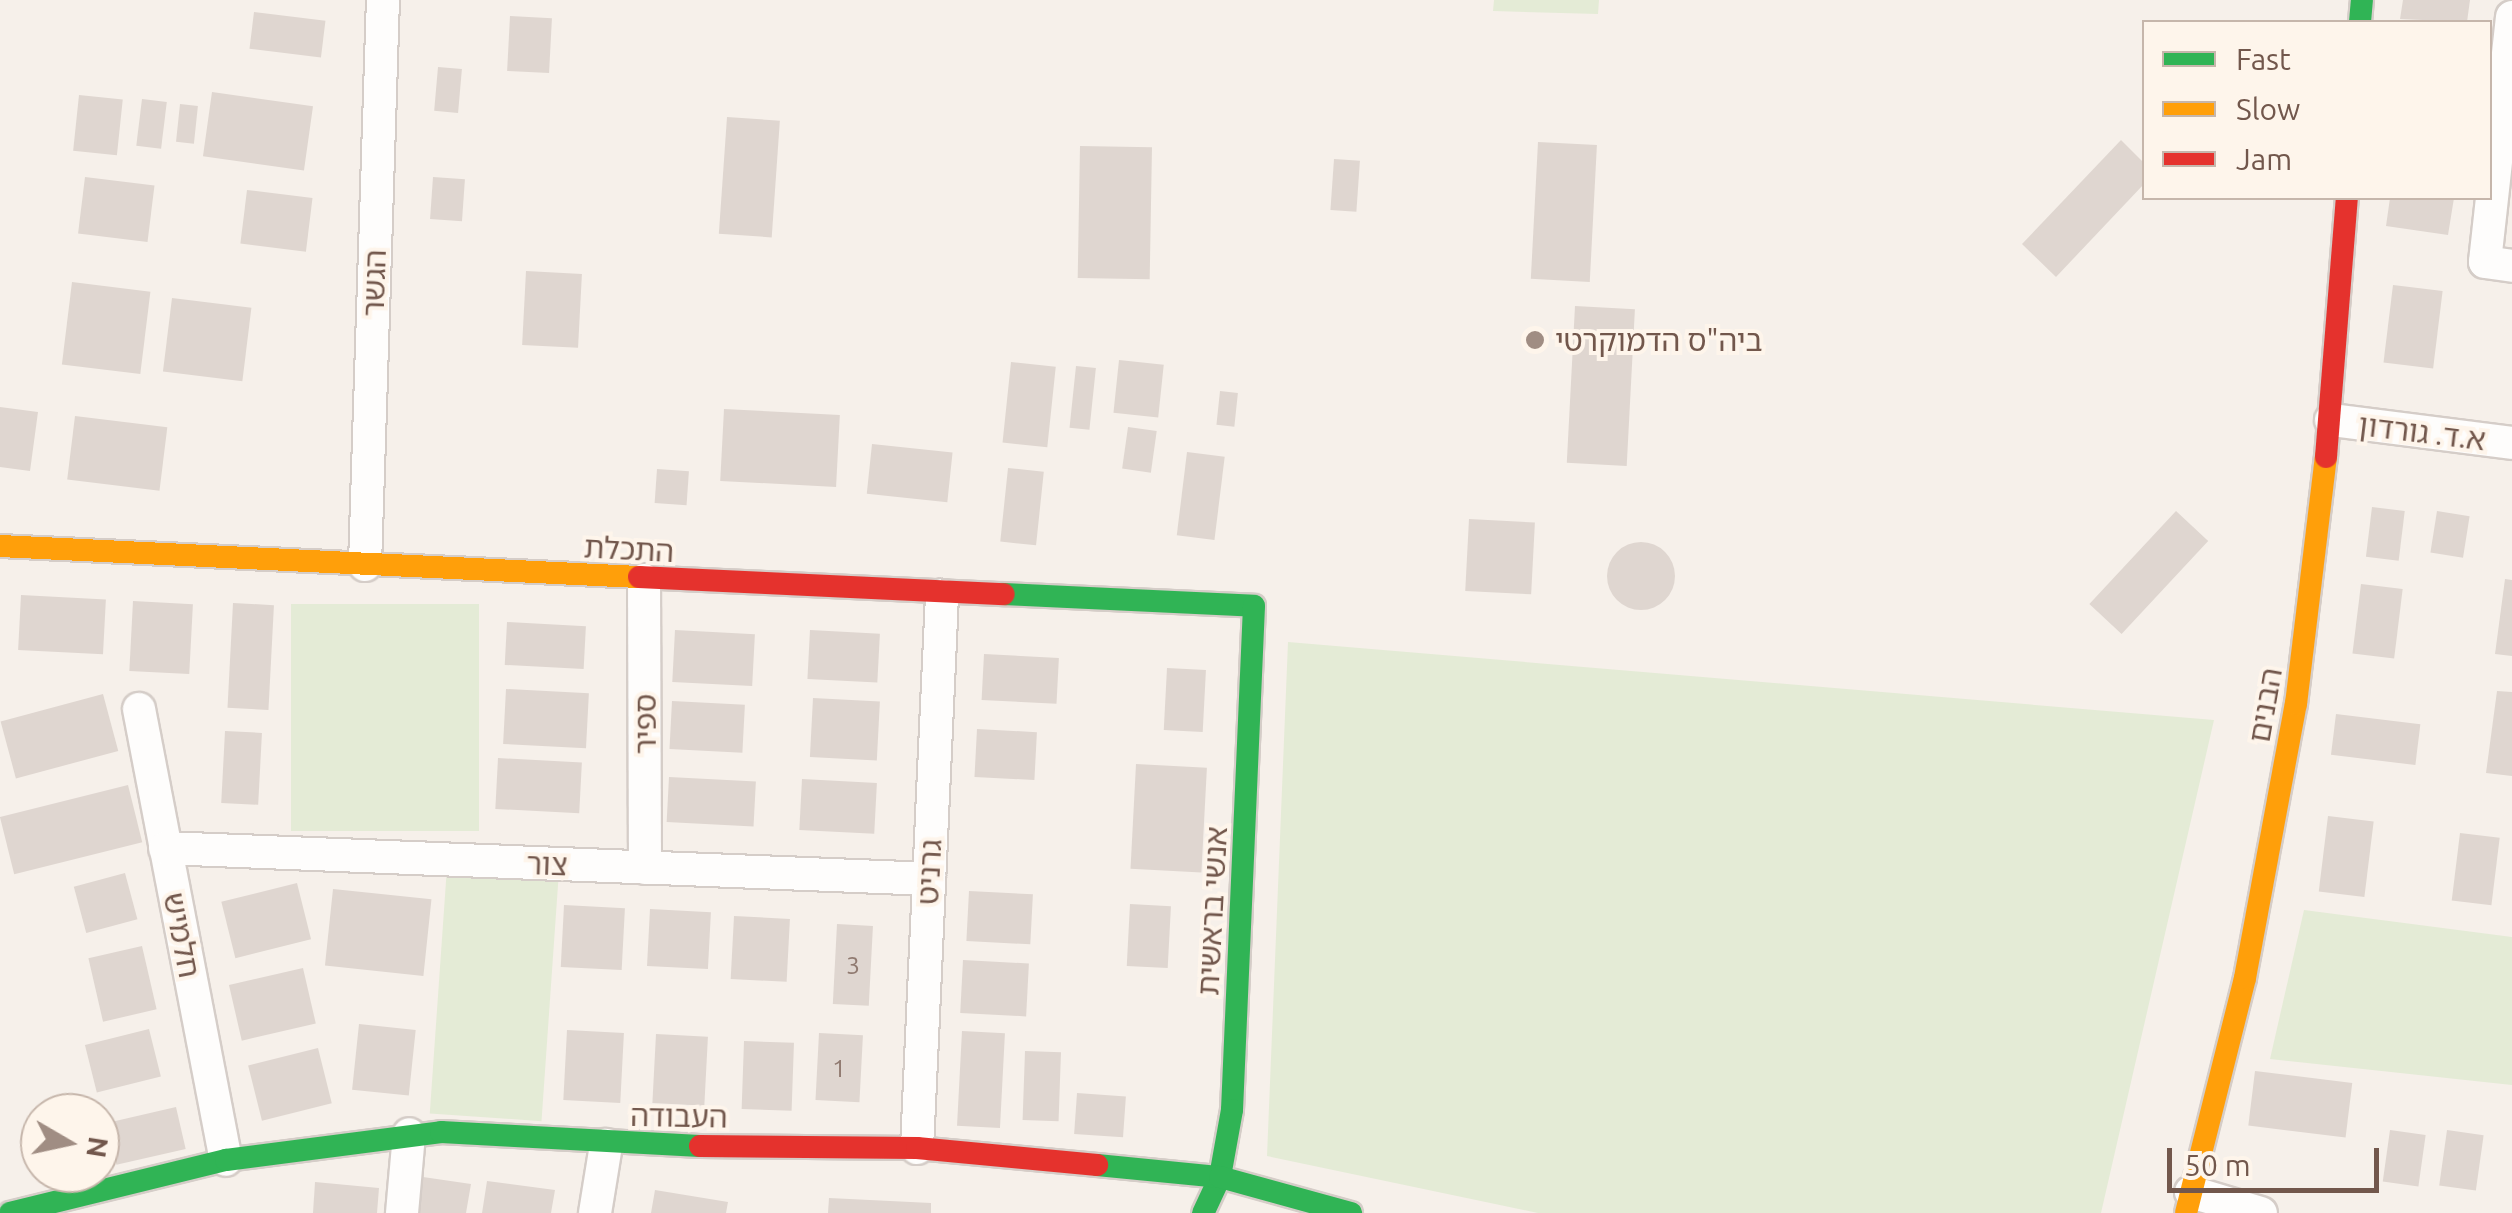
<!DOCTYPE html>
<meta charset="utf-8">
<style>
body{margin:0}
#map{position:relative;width:2512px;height:1213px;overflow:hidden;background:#f6f0ea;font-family:Ubuntu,"Noto Sans Hebrew",sans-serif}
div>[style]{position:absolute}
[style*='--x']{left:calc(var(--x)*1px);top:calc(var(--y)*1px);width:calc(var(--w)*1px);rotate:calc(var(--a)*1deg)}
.green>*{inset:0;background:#e4ebd6;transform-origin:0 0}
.building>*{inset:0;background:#dfd6d0;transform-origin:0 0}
.round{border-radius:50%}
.roads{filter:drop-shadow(2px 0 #d5cdc8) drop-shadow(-2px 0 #d5cdc8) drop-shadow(0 2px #d5cdc8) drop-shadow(0 -2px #d5cdc8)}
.street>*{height:32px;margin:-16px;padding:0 16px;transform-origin:16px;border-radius:16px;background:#fefdfc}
.fast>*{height:22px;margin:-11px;padding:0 11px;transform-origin:11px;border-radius:11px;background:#30b455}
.slow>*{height:22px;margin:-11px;padding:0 11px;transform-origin:11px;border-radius:11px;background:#ff9f0a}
.jam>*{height:22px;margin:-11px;padding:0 11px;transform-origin:11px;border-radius:11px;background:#e5322d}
.dots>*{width:28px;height:28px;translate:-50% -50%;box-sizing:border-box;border:5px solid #fef5eb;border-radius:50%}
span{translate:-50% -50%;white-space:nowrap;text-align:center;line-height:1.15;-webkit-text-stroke:8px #fef5eb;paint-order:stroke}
.number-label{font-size:25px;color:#907a70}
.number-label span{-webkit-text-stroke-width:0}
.street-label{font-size:30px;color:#72574c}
.poi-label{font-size:30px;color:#72574c}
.left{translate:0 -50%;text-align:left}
.legend{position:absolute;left:2142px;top:20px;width:350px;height:180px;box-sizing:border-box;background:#fef5eb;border:2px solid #c6b6ab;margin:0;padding:12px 18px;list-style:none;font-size:30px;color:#72574c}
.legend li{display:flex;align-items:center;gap:20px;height:50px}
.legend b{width:50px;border:2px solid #c6b6ab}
.north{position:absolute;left:20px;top:1093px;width:100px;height:100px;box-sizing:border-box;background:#fef5eb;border:2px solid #c6b6ab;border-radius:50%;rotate:99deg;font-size:28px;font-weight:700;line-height:40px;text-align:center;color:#72574c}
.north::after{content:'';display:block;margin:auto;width:35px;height:45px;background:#a08d83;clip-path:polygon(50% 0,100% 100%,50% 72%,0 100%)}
.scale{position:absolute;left:2167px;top:1148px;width:212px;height:45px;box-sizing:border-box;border:5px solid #72574c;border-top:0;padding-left:12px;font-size:30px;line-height:35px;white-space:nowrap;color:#72574c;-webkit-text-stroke:8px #fef5eb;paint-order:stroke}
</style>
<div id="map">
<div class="green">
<div style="clip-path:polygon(1494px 0,1599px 0,1598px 14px,1493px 11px)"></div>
<div style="left:291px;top:604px;width:188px;height:227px"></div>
<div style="clip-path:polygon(1288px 642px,2214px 720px,2101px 1213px,1538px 1213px,1267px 1156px)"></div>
<div style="left:447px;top:867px;width:112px;height:247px;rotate:4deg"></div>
<div style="clip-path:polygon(2304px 910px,2512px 937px,2512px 1085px,2270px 1059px)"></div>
</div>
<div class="building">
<div style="clip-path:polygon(2403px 0,2470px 0,2467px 22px,2400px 19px)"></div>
<div style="left:254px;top:12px;width:72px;height:37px;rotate:7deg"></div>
<div style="left:510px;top:16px;width:42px;height:55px;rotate:3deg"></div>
<div style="left:438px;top:67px;width:24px;height:44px;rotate:5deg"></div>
<div style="left:212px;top:92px;width:102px;height:65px;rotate:8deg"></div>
<div style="left:79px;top:95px;width:44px;height:56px;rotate:6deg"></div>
<div style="left:142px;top:99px;width:25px;height:47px;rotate:7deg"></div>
<div style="left:180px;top:104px;width:18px;height:38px;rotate:6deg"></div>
<div style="left:727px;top:117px;width:53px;height:117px;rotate:4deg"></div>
<div style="clip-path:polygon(2121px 140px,2144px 163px,2144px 184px,2056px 277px,2022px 244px)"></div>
<div style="left:1538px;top:142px;width:59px;height:137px;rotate:3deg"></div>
<div style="left:1080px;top:146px;width:72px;height:132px;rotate:1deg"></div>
<div style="left:1334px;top:159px;width:26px;height:51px;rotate:4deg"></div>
<div style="left:85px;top:177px;width:70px;height:57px;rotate:7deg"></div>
<div style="left:433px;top:177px;width:32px;height:42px;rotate:4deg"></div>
<div style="left:247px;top:190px;width:66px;height:54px;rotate:7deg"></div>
<div style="clip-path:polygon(2390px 198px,2454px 198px,2448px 235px,2386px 226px)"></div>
<div style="left:526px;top:271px;width:56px;height:74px;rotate:3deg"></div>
<div style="left:72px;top:282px;width:79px;height:83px;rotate:7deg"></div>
<div style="left:2393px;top:285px;width:50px;height:78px;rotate:7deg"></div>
<div style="left:172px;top:298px;width:80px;height:74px;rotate:7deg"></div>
<div style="left:1575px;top:306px;width:60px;height:157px;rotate:3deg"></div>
<div style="left:1119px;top:360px;width:45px;height:53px;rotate:6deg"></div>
<div style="left:1011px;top:362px;width:45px;height:81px;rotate:6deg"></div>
<div style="left:1076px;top:366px;width:20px;height:62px;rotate:6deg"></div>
<div style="left:1220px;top:391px;width:18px;height:34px;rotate:6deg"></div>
<div style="clip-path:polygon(0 407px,38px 412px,30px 471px,0 467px)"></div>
<div style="left:724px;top:409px;width:116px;height:72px;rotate:3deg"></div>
<div style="left:75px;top:416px;width:93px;height:64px;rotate:7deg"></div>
<div style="left:1128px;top:427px;width:29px;height:42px;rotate:8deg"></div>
<div style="left:872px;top:444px;width:81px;height:50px;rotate:6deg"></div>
<div style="left:1187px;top:452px;width:38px;height:84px;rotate:7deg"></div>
<div style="left:1008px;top:468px;width:36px;height:74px;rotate:6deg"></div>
<div style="left:657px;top:469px;width:32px;height:34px;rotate:4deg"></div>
<div style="left:2372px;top:507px;width:33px;height:50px;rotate:7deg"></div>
<div style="left:2176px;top:511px;width:44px;height:127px;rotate:43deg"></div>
<div style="left:2437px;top:511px;width:33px;height:42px;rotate:9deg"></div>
<div style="left:1469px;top:519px;width:66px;height:72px;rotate:3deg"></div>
<div class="round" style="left:1607px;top:542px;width:68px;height:68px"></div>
<div style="clip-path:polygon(2505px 579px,2512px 580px,2512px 656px,2495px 654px)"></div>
<div style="left:2361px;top:584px;width:42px;height:70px;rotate:7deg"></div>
<div style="left:21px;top:595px;width:85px;height:55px;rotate:3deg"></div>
<div style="left:133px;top:601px;width:60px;height:70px;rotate:3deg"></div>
<div style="left:233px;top:603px;width:41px;height:105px;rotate:3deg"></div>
<div style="left:507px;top:622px;width:79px;height:43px;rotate:3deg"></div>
<div style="left:675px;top:630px;width:80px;height:52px;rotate:3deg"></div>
<div style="left:810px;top:630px;width:70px;height:49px;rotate:3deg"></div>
<div style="left:984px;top:654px;width:75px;height:46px;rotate:3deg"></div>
<div style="left:1167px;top:668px;width:39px;height:62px;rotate:3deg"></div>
<div style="left:506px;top:689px;width:83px;height:55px;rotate:3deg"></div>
<div style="clip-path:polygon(2497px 691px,2512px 692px,2512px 776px,2486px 773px)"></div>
<div style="left:103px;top:694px;width:59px;height:106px;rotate:75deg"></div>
<div style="left:813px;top:698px;width:67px;height:59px;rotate:3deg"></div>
<div style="left:672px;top:701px;width:73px;height:48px;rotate:3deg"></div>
<div style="left:2336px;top:714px;width:85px;height:41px;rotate:7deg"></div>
<div style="left:977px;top:729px;width:60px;height:48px;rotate:3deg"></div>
<div style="left:225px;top:731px;width:37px;height:72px;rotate:3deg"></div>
<div style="left:498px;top:758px;width:84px;height:51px;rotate:3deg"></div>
<div style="left:1136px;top:764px;width:71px;height:105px;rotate:3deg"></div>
<div style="left:669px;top:777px;width:87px;height:45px;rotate:3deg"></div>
<div style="left:802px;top:779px;width:75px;height:51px;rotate:3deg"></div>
<div style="left:128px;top:785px;width:59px;height:132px;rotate:76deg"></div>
<div style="left:2328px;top:816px;width:46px;height:76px;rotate:7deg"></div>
<div style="left:2460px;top:833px;width:40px;height:68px;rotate:7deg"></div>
<div style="left:125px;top:873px;width:48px;height:53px;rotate:75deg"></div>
<div style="left:297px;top:883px;width:58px;height:78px;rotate:76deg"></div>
<div style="left:333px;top:889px;width:99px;height:77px;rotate:6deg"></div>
<div style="left:969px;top:891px;width:64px;height:50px;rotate:3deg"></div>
<div style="left:1130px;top:904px;width:41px;height:62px;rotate:3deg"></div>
<div style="left:564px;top:905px;width:61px;height:62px;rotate:3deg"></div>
<div style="left:650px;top:909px;width:61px;height:57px;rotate:3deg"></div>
<div style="left:734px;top:916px;width:56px;height:63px;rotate:3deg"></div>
<div style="left:837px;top:924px;width:36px;height:80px;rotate:3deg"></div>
<div style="left:142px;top:946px;width:65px;height:55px;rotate:77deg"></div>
<div style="left:963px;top:960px;width:66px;height:53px;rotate:3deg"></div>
<div style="left:303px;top:968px;width:57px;height:76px;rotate:77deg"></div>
<div style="left:359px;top:1024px;width:57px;height:66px;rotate:6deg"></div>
<div style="left:149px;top:1029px;width:49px;height:66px;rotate:76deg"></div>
<div style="left:567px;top:1030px;width:57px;height:70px;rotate:3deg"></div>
<div style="left:962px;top:1031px;width:43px;height:95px;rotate:3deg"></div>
<div style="left:819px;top:1033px;width:44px;height:67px;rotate:3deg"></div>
<div style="left:656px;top:1034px;width:52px;height:69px;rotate:3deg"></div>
<div style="left:744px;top:1041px;width:50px;height:68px;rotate:2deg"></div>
<div style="left:318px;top:1048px;width:57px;height:72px;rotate:76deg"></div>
<div style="left:1025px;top:1051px;width:36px;height:69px;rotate:2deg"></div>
<div style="left:2255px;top:1071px;width:98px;height:55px;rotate:7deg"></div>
<div style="left:1077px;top:1093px;width:49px;height:41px;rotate:4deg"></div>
<div style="left:176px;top:1107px;width:43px;height:71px;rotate:77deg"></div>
<div style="left:2390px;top:1130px;width:36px;height:52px;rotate:8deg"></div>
<div style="left:2447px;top:1130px;width:37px;height:56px;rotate:8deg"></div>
<div style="clip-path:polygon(423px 1177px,471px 1184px,466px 1213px,418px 1213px)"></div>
<div style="clip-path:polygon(487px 1181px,555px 1190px,551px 1213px,482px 1213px)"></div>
<div style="clip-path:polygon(315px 1182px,379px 1188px,377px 1213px,313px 1213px)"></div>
<div style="clip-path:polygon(655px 1190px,728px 1202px,726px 1213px,651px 1213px)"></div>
<div style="clip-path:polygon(829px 1198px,931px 1203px,931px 1213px,828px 1213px)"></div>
</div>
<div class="roads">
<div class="street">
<div style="--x:2512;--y:17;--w:246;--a:96.3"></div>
<div style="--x:2485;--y:262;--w:27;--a:8"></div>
<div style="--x:2331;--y:420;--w:182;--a:7.2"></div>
<div style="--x:365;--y:565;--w:565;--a:-88.18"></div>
<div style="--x:644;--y:580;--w:288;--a:89.8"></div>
<div style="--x:139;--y:709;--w:459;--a:79.1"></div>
<div style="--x:165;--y:848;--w:765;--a:2.32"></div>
<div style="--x:917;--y:1148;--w:553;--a:-87.41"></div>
<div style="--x:2191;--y:1192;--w:73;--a:16.7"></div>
<div style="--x:402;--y:1213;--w:79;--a:-84.9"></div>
<div style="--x:595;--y:1213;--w:69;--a:-80.8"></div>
</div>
<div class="fast">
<div style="--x:2360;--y:22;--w:22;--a:-85"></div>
<div style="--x:1004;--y:594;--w:250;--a:2.7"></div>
<div style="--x:1254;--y:606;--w:504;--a:92.5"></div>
<div style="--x:1232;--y:1110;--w:68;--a:100.2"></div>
<div style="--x:1220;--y:1177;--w:40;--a:115"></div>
<div style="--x:1097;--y:1165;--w:124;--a:5.6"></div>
<div style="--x:1220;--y:1177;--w:136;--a:15.4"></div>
<div style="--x:10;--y:1213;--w:222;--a:-13.8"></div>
<div style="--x:226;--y:1160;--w:217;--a:-7.4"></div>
<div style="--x:441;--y:1132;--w:259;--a:3.1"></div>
</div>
<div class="slow">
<div style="--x:0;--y:546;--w:640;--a:2.78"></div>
<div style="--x:2186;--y:1213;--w:242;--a:-75.9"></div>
<div style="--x:2245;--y:978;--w:279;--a:-79.5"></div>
<div style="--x:2296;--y:704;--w:249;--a:-83.1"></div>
</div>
<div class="jam">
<div style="--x:2326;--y:457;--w:260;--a:-85.4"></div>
<div style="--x:639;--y:577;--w:365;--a:2.7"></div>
<div style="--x:700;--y:1146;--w:217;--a:0.5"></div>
<div style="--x:917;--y:1148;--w:181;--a:5.4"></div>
</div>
</div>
<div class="dots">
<div style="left:1535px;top:340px;background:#a08d83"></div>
</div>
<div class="number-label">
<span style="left:853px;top:965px">3</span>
<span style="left:839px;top:1068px">1</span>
</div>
<div class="street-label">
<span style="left:374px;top:283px;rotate:-88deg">הגשר</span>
<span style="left:2422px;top:432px;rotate:7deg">א.ד. גורדון</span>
<span style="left:629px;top:549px;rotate:3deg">התכלת</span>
<span style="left:2265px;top:705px;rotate:-80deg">הבנים</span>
<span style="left:645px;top:724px;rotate:-90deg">ספיר</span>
<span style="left:547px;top:864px;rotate:2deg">צור</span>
<span style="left:929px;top:872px;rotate:-87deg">גרניט</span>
<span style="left:1212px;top:911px;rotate:-87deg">אנשי בראשית</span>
<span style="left:182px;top:935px;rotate:79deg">חלמיש</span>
<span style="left:679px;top:1116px;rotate:1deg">העבודה</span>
</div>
<div class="poi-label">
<span class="left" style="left:1555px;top:340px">ביה"ס הדמוקרטי</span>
</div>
<ul class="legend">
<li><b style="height:12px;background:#30b455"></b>Fast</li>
<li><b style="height:12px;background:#ff9f0a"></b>Slow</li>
<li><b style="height:12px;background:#e5322d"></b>Jam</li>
</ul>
<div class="north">N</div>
<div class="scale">50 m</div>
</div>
